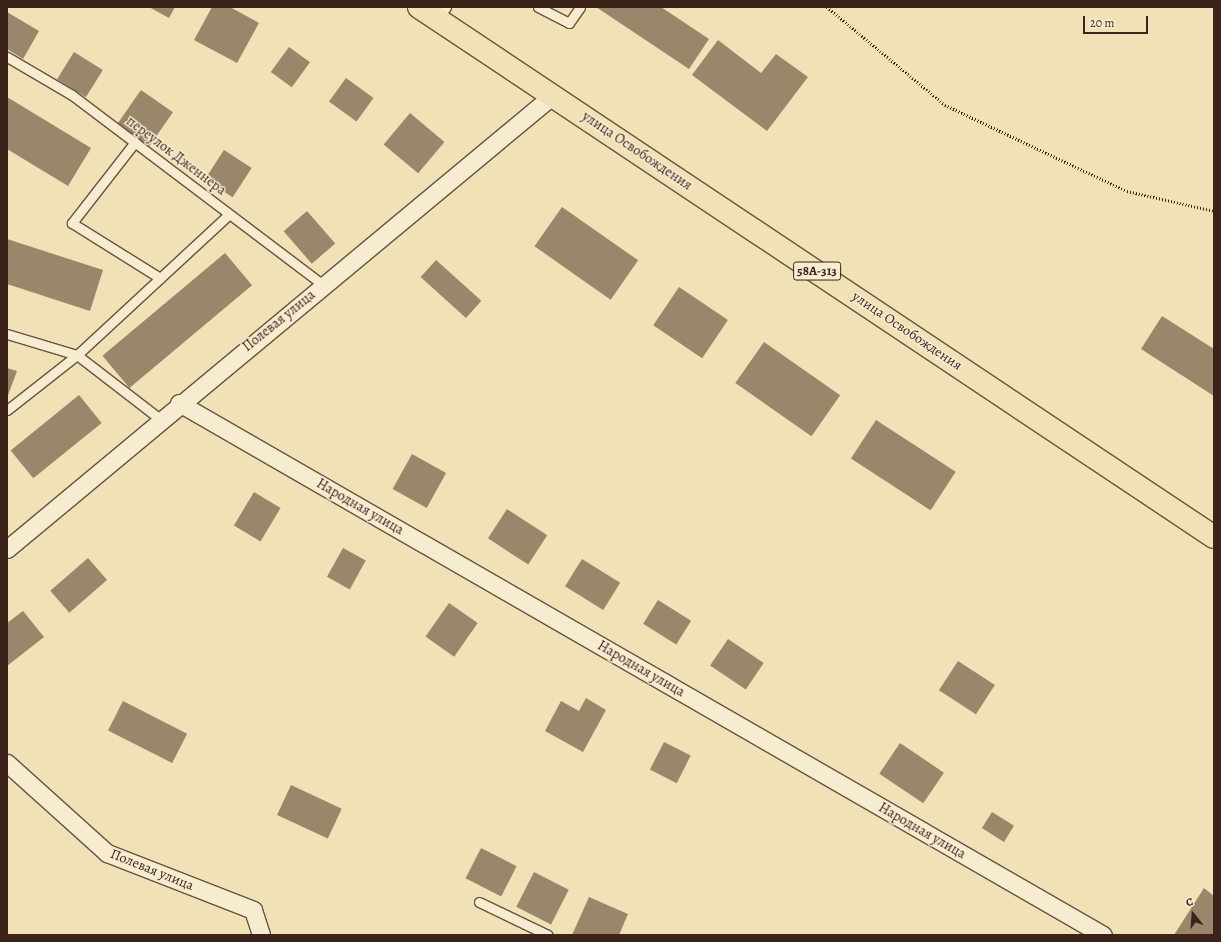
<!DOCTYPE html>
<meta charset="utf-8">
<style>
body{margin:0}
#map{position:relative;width:1221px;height:942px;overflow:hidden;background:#f1e1b6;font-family:Alegreya,serif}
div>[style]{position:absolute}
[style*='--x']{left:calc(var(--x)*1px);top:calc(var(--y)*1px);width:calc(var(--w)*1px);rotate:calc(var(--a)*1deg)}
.building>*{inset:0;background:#9a866b;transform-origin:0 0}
.path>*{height:2.5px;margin-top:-1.25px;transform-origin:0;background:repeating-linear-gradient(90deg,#3c231a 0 1px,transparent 0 3px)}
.roads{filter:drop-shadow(1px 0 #695241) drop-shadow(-1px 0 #695241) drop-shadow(0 1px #695241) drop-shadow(0 -1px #695241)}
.lane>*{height:9px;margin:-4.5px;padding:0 4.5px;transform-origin:4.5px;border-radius:4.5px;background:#f6ecd0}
.street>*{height:17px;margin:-8.5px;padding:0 8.5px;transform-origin:8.5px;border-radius:8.5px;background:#f6ecd0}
.primary>*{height:22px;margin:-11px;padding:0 11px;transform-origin:11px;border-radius:11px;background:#f1e1b6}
span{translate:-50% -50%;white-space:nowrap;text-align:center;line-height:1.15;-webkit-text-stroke:3px #f6ecd0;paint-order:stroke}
.shield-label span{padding:1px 3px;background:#f6ecd0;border:1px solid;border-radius:3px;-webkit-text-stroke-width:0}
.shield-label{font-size:13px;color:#3c231a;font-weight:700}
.street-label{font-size:14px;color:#3c231a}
.frame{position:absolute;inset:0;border:8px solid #3c231a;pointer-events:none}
.north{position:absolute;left:1173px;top:894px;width:40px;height:40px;-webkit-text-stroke:3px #f6ecd0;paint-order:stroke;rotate:343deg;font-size:11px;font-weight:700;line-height:16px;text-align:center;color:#3c231a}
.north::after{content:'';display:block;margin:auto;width:14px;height:18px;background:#3c231a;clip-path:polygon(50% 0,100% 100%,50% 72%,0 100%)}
.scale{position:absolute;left:1083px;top:16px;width:65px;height:18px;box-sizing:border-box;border:2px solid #3c231a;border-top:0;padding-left:5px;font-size:12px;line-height:14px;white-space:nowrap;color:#3c231a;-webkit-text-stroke:3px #f6ecd0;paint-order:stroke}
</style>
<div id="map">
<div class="building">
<div style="clip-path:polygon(149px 7px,175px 7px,169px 18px)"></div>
<div style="clip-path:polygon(212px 7px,230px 7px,259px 23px,237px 63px,194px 40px)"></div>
<div style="clip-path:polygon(596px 7px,661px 7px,709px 39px,689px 69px)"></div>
<div style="clip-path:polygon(7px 12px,39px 31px,23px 59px,7px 49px)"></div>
<div style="clip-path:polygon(718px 40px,761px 73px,776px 54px,808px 77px,767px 131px,692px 75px)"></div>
<div style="left:289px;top:47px;width:26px;height:31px;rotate:36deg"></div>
<div style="left:74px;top:52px;width:34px;height:32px;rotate:32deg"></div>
<div style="left:346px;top:78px;width:34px;height:29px;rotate:36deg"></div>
<div style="left:141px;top:90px;width:39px;height:42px;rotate:35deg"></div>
<div style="clip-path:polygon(7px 97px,91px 148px,68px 186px,7px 149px)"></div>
<div style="left:410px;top:113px;width:45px;height:41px;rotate:40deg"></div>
<div style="left:224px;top:150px;width:33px;height:35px;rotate:33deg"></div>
<div style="left:562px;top:207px;width:93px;height:48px;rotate:35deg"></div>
<div style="left:307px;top:211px;width:43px;height:31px;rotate:49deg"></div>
<div style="clip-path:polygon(7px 239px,103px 270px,90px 311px,7px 284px)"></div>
<div style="left:225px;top:253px;width:42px;height:160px;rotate:50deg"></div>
<div style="left:436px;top:260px;width:61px;height:23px;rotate:42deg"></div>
<div style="left:679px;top:287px;width:59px;height:46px;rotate:34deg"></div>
<div style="clip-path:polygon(1162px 316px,1214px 349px,1214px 396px,1141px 349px)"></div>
<div style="left:764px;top:342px;width:93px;height:50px;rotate:35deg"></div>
<div style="clip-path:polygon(7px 368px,17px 371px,7px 398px)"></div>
<div style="left:79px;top:395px;width:36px;height:88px;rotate:51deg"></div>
<div style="left:876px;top:420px;width:95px;height:46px;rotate:33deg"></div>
<div style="left:412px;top:454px;width:39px;height:40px;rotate:29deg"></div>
<div style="left:254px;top:492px;width:31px;height:39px;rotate:31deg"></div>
<div style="left:507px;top:509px;width:48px;height:35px;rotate:33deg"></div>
<div style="left:343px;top:548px;width:26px;height:33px;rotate:29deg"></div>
<div style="left:88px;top:558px;width:29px;height:50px;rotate:49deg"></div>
<div style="left:582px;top:559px;width:45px;height:32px;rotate:32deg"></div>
<div style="left:658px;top:600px;width:39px;height:28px;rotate:32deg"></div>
<div style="left:449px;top:603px;width:35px;height:41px;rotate:35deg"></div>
<div style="clip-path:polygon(23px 611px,44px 637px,7px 666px,7px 623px)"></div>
<div style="left:728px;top:639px;width:43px;height:32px;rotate:34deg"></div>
<div style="left:958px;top:661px;width:44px;height:35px;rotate:33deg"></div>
<div style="clip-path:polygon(586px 698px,606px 710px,583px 752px,545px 731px,561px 701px,579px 711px)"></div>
<div style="left:123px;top:701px;width:72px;height:33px;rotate:27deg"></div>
<div style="left:664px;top:742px;width:30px;height:31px;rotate:27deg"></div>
<div style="left:900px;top:743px;width:53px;height:37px;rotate:34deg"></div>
<div style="left:291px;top:785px;width:56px;height:33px;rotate:25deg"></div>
<div style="left:992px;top:812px;width:26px;height:19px;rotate:32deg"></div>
<div style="left:481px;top:848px;width:40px;height:34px;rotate:27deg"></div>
<div style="left:534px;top:872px;width:39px;height:39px;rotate:27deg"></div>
<div style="clip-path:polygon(1204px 888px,1214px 896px,1214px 935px,1174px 935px)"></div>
<div style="clip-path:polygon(589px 897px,628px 914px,619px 935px,572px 935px)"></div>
</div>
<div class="path">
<div style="--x:827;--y:7;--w:153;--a:39.7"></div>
<div style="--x:945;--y:105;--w:201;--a:25.3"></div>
<div style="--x:1127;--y:191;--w:89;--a:12.9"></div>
</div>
<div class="roads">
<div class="lane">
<div style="--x:538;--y:7;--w:35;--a:27"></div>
<div style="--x:569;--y:23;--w:19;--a:-55"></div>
<div style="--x:437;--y:19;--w:15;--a:-53"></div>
<div style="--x:7;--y:57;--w:75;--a:30.3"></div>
<div style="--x:72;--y:95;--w:315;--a:37.1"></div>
<div style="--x:135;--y:142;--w:103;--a:127.9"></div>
<div style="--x:72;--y:223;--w:104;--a:32"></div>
<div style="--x:7;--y:334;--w:73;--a:16.7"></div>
<div style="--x:77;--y:355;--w:105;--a:37.6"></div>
<div style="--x:7;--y:410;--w:89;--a:-38.2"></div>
<div style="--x:77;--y:355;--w:207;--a:-42.8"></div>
<div style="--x:479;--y:902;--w:76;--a:25.6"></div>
</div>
<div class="street">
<div style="--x:179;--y:403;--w:1066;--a:29.93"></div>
<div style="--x:7;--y:549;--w:710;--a:-39.74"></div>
<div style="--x:7;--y:763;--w:135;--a:42"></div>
<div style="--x:107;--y:853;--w:157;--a:21.3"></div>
<div style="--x:253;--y:910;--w:26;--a:72"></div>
</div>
<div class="primary">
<div style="--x:419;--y:7;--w:955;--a:33.69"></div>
</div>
</div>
<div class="shield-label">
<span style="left:817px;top:271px">58А-313</span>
</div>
<div class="street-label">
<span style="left:637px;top:151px;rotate:34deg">улица Освобождения</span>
<span style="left:176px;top:156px;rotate:37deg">переулок Дженнера</span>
<span style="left:279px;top:321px;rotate:-39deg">Полевая улица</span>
<span style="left:907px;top:331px;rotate:34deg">улица Освобождения</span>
<span style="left:360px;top:507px;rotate:30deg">Народная улица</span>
<span style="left:641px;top:669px;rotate:30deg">Народная улица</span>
<span style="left:922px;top:831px;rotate:30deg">Народная улица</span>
<span style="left:152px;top:870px;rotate:22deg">Полевая улица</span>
</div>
<div class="frame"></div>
<div class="north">С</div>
<div class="scale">20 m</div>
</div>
